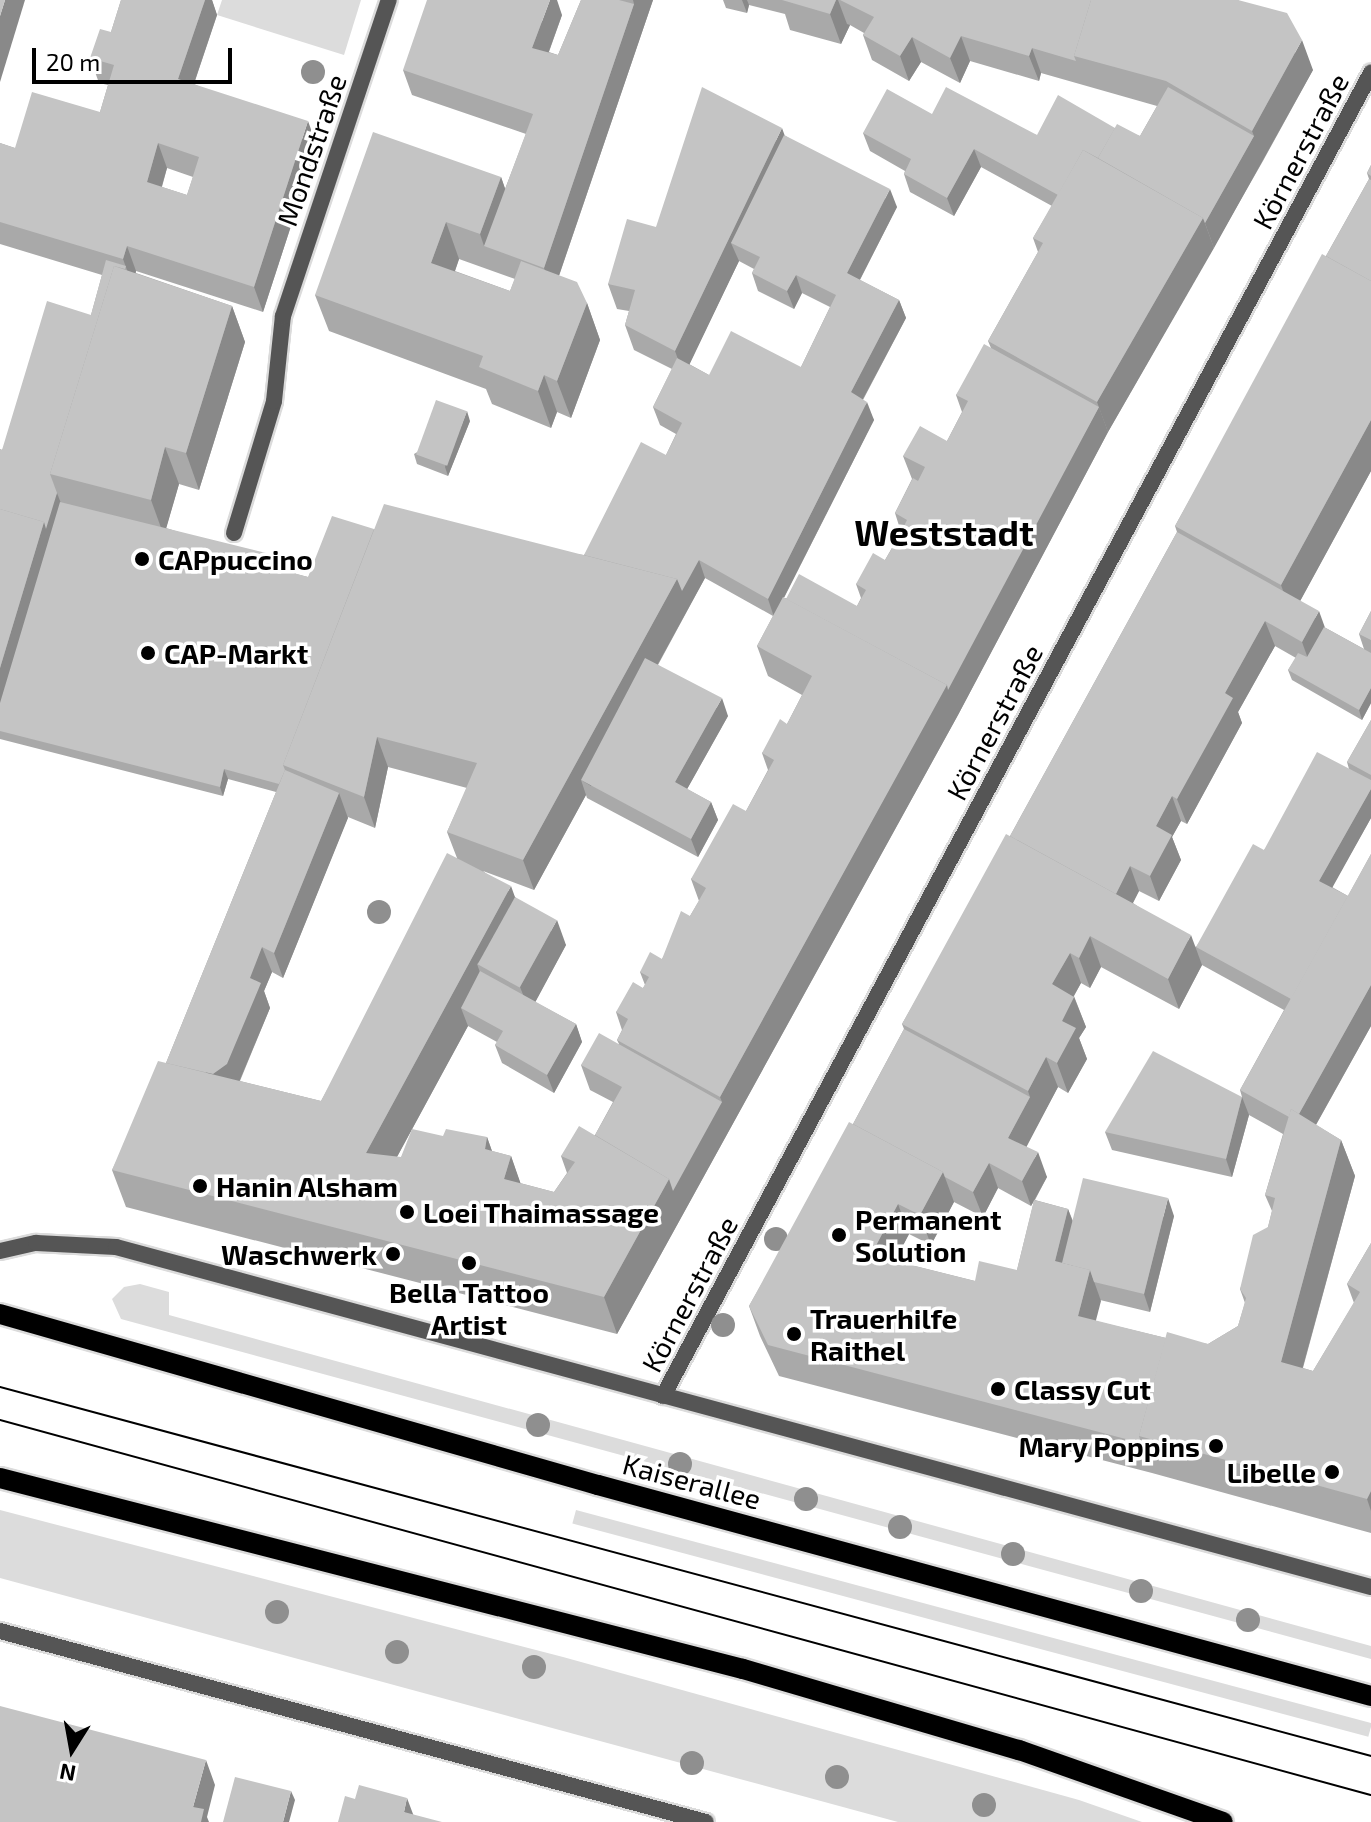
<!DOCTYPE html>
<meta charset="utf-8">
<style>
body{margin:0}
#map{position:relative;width:1371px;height:1822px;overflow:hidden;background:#fff;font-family:"Exo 2",sans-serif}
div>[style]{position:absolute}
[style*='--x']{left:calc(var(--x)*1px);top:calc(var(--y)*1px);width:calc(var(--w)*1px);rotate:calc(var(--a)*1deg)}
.green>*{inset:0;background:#dcdcdc;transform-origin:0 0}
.roads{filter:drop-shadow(2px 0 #dbdbdb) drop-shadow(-2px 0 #dbdbdb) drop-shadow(0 2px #dbdbdb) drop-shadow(0 -2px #dbdbdb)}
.lane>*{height:16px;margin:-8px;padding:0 8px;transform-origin:8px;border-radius:8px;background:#555}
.street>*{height:16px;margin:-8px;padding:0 8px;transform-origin:8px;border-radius:8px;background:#555}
.primary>*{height:20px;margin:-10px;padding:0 10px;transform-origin:10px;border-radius:10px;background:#000}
.tram>*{height:2px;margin:-1px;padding:0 1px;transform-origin:1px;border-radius:1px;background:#000}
.trees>*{width:24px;height:24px;margin:-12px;border-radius:50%;background:#8f8f8f}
.wall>*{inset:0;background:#a9a9a9}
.shaded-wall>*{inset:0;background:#898989}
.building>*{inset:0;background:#c4c4c4;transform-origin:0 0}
.dots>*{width:22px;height:22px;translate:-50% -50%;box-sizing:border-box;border:4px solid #fff;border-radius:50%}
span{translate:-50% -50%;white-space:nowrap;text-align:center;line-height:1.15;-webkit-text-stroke:7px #fff;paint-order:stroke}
.street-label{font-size:28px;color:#000}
.poi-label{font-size:28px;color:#000;font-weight:700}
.left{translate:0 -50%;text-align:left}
.right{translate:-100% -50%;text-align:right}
.district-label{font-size:36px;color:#000;font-weight:700}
.north{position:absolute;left:32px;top:1710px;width:80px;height:80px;-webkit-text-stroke:6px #fff;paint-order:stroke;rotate:191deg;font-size:22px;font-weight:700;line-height:32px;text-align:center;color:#000}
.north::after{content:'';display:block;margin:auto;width:28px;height:36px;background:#000;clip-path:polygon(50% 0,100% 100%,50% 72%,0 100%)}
.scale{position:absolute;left:32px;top:48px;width:200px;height:36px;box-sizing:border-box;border:4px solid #000;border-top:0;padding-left:10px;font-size:24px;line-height:28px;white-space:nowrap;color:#000;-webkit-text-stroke:6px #fff;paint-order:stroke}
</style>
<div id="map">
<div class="green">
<div style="clip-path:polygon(222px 0,361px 0,344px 55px,217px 15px)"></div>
<div style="clip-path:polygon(140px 1284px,169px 1292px,169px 1315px,1371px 1646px,1371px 1659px,121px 1319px,112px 1299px,124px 1287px)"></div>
<div style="clip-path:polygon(0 1510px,563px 1657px,1079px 1800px,1142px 1822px,898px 1822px,0 1578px)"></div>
<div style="left:576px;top:1510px;width:824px;height:14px;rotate:15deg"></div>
</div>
<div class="roads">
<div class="lane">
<div style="--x:234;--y:533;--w:138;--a:-73.1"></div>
<div style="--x:274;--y:401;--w:85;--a:-84"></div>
</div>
<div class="street">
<div style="--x:283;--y:316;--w:333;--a:-71.5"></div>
<div style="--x:0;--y:1251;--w:37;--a:-13"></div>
<div style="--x:36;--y:1243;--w:80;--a:2.9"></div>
<div style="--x:116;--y:1247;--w:1300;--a:15.16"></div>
<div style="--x:663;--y:1396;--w:1501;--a:-61.85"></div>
<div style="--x:0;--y:1631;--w:731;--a:15.14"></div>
</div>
<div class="primary">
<div style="--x:0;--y:1314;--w:622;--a:15.96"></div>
<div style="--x:598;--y:1485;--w:801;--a:15.27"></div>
<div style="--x:0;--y:1478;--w:767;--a:14.42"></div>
<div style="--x:743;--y:1669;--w:288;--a:16.4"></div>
<div style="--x:1019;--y:1750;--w:216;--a:19.4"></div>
</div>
</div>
<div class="tram">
<div style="--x:0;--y:1387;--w:1420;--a:15.06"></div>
<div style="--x:0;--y:1420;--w:1421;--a:15.3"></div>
</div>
<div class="trees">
<div style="left:313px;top:72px"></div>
<div style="left:379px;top:912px"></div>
<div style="left:776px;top:1239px"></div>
<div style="left:723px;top:1325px"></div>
<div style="left:538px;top:1425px"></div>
<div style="left:680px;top:1464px"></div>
<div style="left:806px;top:1499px"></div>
<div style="left:900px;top:1527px"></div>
<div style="left:1013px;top:1554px"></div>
<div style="left:1141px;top:1591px"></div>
<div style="left:277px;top:1612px"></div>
<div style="left:1248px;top:1620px"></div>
<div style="left:397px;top:1652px"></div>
<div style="left:534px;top:1667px"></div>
<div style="left:692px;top:1763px"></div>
<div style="left:837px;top:1777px"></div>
<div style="left:984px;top:1805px"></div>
</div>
<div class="wall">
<div style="clip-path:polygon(evenodd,121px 0,212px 0,217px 15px,194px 84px,317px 146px,263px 312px,136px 271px,136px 273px,232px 306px,245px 342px,199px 490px,179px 484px,166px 528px,297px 569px,296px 574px,308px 577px,374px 529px,584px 555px,666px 455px,676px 434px,660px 425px,653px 407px,672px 369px,634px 350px,625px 325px,629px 311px,617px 309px,608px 284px,656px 227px,784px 135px,897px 207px,860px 280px,899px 300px,906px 318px,863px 400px,874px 420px,784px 598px,857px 606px,861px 598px,856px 584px,885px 560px,901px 532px,895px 513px,912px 479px,903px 456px,947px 441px,962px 412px,956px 395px,991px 348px,988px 341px,1038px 252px,1033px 238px,1052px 206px,981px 167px,954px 216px,910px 192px,904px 174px,905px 171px,870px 151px,863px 133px,932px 114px,1037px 135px,1115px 128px,1140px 136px,1157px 106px,1041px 73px,1039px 81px,970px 61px,960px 83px,921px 62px,909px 81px,872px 60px,863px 35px,864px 33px,850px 25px,841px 44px,790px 30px,785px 14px,749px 5px,747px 13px,726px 8px,723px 0,1238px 0,1313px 70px,1263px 161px,1108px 432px,958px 715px,617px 1334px,126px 1207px,112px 1170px,166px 1063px,276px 792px,228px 779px,223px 796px,0 739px,0 449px,2px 450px,91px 315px,102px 275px,0 244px,0 143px,15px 148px,100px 112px,108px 85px,99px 83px,90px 58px,111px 32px,121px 0,167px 168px,193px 177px,187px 195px,162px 187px,167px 168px,121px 0,739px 261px,754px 269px,752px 273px,758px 291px,794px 309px,802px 293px,830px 307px,801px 367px,709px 375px,689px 364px,739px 261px,121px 0,705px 578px,773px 616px,757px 646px,768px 676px,802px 695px,787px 724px,762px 753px,768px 770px,746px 811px,691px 879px,699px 901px,690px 916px,662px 959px,640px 972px,645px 985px,643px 988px,616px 1012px,622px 1030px,617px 1040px,619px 1044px,581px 1065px,590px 1090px,613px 1102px,595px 1135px,561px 1156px,567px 1173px,554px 1192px,520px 1183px,511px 1156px,492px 1151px,487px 1137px,443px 1136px,401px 1157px,397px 1157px,468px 1026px,497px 1042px,495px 1045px,502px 1063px,554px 1093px,582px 1042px,576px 1024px,535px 1002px,566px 945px,515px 897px,483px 871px,534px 890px,586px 795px,587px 798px,698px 857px,718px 820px,711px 802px,687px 789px,728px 716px,658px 665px,705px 578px,121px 0,388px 767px,467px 788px,447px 832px,457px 858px,321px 1101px,240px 1081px,270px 1008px,264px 991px,272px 972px,283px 978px,348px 817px,375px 828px,388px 767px)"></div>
<div style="clip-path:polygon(evenodd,581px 0,653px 0,559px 276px,587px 303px,600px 340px,571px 418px,557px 412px,551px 428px,492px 404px,486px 389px,329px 331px,315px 295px,501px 177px,505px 189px,526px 134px,412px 95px,403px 70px,562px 15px,549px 52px,558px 55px,581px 0,459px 259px,515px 279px,510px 291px,455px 271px,459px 259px)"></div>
<div style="clip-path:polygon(evenodd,1371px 165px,1371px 471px,1300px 601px,1324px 627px,1364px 649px,1359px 634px,1371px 611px,1371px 703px,1362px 720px,1292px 680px,1288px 670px,1296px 658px,1275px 646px,1238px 712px,1242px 723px,1187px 824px,1181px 821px,1172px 837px,1181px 860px,1159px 901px,1139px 891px,1133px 903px,1196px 947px,1264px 850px,1349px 769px,1347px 762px,1371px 720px,1371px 818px,1332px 887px,1348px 896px,1371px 854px,1371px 1026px,1316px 1125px,1341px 1140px,1355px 1176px,1303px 1368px,1313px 1371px,1354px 1303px,1347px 1284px,1371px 1243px,1371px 1533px,1152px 1473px,779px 1376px,760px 1336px,749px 1306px,853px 1124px,904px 1029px,902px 1024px,1010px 836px,1177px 532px,1175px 526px,1369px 179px,1367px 173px,1371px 165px,1202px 965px,1284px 1010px,1240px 1090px,1242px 1097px,1105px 1132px,1112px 1150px,1232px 1177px,1249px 1115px,1283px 1134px,1265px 1195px,1272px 1211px,1268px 1227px,1240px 1289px,1245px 1303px,1238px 1326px,1208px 1344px,1166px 1338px,1095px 1321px,1100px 1300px,1150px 1312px,1174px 1216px,1073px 1221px,1068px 1209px,1035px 1200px,1047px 1177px,1026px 1146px,1058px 1087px,1068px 1093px,1087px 1059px,1079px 1038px,1086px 1027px,1074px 996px,1081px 983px,1090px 988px,1101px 967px,1179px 1009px,1202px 965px,1371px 165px,998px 1188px,1031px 1206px,1034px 1201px,1017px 1270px,975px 1281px,895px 1261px,909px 1234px,931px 1245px,954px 1202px,983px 1217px,998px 1188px)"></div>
<div style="clip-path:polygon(470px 421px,448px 476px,417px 464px,414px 454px)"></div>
</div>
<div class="shaded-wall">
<div style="clip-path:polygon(5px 0,25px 0,0 82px,0 16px)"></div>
<div style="clip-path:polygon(205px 0,212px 0,217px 15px,187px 104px,178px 79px)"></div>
<div style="clip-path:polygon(550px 0,557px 0,562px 15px,541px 73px,532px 48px)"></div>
<div style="clip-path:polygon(633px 0,653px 0,553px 293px,544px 268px,634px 4px)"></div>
<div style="clip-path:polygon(742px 0,747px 0,749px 5px,747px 13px)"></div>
<div style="clip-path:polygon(836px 0,838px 0,847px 24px,850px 25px,841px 44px,830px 14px)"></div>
<div style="clip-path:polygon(961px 36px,970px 61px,960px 83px,950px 58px)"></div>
<div style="clip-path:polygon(912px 37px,921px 62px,909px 81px,900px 56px)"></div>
<div style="clip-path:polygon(1302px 40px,1313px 70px,1214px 248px,1205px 223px,1254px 136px,1252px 131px)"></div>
<div style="clip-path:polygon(1032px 48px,1041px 73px,1039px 81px,1029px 56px)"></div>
<div style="clip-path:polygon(308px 121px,317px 146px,263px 312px,254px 287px)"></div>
<div style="clip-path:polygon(782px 128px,791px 153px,731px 243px,739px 261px,684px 376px,675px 351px)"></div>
<div style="clip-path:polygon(158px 143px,167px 168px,156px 206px,147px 182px)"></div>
<div style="clip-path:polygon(974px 149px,981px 167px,954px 216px,947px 198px)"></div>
<div style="clip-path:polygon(501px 177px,514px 214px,484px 246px,480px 234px)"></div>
<div style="clip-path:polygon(890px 189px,897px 207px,854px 291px,847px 273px)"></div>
<div style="clip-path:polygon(1203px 218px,1214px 248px,1108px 432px,1097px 402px)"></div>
<div style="clip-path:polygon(446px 222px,459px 259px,445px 300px,431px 263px)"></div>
<div style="clip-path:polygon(127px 246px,136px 271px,132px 284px,123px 259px)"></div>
<div style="clip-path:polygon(796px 275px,802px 293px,794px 309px,787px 291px)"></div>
<div style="clip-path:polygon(899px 300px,906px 318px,857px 410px,851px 392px)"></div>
<div style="clip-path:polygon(587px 303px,600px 340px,571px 418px,557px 381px)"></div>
<div style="clip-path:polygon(232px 306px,245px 342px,199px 490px,186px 453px)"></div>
<div style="clip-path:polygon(544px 375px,557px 412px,551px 428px,538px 391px)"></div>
<div style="clip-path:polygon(867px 402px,874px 420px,774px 617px,768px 599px)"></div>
<div style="clip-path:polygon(1099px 407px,1108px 432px,958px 715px,617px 1334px,604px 1297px,669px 1179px,722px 1102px,720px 1097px)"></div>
<div style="clip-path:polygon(467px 411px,470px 421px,448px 476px,445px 467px)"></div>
<div style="clip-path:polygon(1371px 420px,1371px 471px,1292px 616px,1281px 585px)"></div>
<div style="clip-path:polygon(165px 447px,179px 484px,164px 536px,151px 500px)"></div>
<div style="clip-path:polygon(57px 493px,64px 511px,0 723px,0 668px,44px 522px)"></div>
<div style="clip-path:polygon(294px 560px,297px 569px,293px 582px,290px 572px)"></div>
<div style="clip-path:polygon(699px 560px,705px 578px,591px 786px,581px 780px,586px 795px,534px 890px,523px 860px,677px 579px)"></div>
<div style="clip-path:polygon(1319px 611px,1328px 636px,1311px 667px,1302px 642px)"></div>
<div style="clip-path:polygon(1265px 621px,1275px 646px,1238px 712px,1242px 723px,1187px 824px,1177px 799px,1225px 693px)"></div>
<div style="clip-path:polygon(1371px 688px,1371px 703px,1362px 720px,1359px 710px)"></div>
<div style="clip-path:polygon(722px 698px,728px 716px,681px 800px,675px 782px)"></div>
<div style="clip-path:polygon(377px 737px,388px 767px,375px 828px,364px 797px)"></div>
<div style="clip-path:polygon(224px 769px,228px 779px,223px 796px,220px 787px)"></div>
<div style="clip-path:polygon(1371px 789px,1371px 818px,1326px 899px,1319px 881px)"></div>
<div style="clip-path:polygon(339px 793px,348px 818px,283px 978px,274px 953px)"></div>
<div style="clip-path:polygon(1172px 796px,1181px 821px,1172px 837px,1181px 860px,1159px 901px,1150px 876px,1156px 826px)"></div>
<div style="clip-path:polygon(711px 802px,718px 820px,698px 857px,691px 839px)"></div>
<div style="clip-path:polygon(1130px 866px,1139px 891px,1123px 922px,1114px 897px)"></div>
<div style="clip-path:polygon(511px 886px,524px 922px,477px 964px,486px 989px,461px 1008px,468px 1026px,379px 1190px,366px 1153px)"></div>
<div style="clip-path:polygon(557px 920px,566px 945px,530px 1012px,520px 987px)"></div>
<div style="clip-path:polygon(1191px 935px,1202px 965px,1179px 1009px,1168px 979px)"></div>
<div style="clip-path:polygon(1090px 936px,1101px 967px,1090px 988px,1079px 958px)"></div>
<div style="clip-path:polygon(262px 947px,272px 972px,264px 991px,270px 1008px,236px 1089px,202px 1082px)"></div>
<div style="clip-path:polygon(1070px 953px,1081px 983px,1063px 1015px,1052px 984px)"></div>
<div style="clip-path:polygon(1371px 985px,1371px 1026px,1304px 1146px,1295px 1121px)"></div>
<div style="clip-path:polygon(1074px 997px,1086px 1027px,1079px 1038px,1087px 1059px,1068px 1093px,1057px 1063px,1062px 1021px)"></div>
<div style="clip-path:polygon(576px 1024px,582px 1042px,554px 1093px,547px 1075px)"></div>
<div style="clip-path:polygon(1046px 1057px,1058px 1087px,1018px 1163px,1008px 1138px,1030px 1097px,1028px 1091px)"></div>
<div style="clip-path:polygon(1242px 1097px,1249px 1115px,1232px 1177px,1226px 1159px)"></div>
<div style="clip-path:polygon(487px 1137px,500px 1174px,485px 1149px)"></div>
<div style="clip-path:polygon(1341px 1140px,1355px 1176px,1294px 1399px,1281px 1362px)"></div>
<div style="clip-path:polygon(1038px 1152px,1047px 1177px,1031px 1206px,1022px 1181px)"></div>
<div style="clip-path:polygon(511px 1156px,524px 1193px,504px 1179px)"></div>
<div style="clip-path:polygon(989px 1163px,998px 1188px,983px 1217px,973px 1192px)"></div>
<div style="clip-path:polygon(943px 1172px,954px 1202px,931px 1245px,920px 1215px)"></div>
<div style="clip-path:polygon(1168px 1198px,1174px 1216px,1150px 1312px,1144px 1294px)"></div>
<div style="clip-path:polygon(898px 1204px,909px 1234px,882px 1285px,871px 1255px)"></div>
<div style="clip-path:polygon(1068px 1209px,1079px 1239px,1070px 1276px,1055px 1261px)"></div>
<div style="clip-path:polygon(1090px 1270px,1101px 1301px,1089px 1347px,1078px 1316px)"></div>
<div style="clip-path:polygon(1371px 1491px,1371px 1511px,1367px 1499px)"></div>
<div style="clip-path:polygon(206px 1760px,215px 1785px,207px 1817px,209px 1822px,199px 1822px,193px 1807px)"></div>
<div style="clip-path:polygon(291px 1791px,295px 1800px,289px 1822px,283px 1822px)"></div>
<div style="clip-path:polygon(407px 1798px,416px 1822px,404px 1812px)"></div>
</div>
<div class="building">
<div style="clip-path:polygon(0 0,5px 0,0 16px)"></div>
<div style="clip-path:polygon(evenodd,121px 0,205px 0,178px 79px,308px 121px,254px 287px,127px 246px,123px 259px,0 222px,0 143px,15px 148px,32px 92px,100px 112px,114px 65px,90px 58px,100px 29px,111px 32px,121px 0,158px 143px,199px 157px,187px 195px,147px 182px,158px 143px)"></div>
<div style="clip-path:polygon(427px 0,550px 0,532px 48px,558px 55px,581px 0,619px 0,634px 4px,544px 268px,484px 246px,533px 114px,403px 70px)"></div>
<div style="clip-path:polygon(782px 0,836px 0,830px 14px)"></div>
<div style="clip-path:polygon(840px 0,1091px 0,1074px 56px,1076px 61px,1032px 48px,1029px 56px,961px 36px,950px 58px,912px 37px,900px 56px,863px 35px,874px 17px)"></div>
<div style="clip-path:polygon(1091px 0,1238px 0,1287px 13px,1302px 40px,1252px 131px,1166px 81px,1074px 56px)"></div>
<div style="clip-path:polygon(702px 87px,782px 128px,675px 351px,625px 325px,635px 290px,608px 284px,627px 219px,656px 227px)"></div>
<div style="clip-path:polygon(946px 87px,1037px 135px,1058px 95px,1115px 128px,1098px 158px,1083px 150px,1058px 195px,974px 149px,947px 198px,904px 174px,911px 159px,863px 133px,887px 89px,932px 114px)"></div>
<div style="clip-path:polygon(1168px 87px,1254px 136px,1205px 223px,1203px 218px,1098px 158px,1117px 124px,1140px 136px)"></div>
<div style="clip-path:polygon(373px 132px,501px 177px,480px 234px,446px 222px,431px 263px,510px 291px,521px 261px,577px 282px,587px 303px,557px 381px,544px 375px,538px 391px,479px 367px,483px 356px,315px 295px)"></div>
<div style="clip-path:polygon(784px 135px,890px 189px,847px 273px,899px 300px,851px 392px,867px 402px,768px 599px,699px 560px,682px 591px,677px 579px,584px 555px,641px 442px,666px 455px,682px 423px,653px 407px,677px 358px,709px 375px,731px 331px,801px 367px,836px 295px,796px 275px,787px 291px,752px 273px,760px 257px,731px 243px)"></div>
<div style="clip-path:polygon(1083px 150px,1203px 218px,1097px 402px,988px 341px,1043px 243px,1033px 238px)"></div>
<div style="clip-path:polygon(1371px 165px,1371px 176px,1367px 173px)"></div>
<div style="clip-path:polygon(1369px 179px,1371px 180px,1371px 281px,1326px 256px)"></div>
<div style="clip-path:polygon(1322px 254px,1371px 281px,1371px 420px,1281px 585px,1175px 526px)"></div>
<div style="clip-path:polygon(106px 260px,126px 266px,125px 269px,114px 266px,50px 474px,57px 493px,46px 529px,44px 522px,0 509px,0 449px,2px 450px,47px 301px,91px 315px)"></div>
<div style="clip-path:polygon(114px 266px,232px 306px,186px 453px,165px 447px,151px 500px,50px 474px)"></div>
<div style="clip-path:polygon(984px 344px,1099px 407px,948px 690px,947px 685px,786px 599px,799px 574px,857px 606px,866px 590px,856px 584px,873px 553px,885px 560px,897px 540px,907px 520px,895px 513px,913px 478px,918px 481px,925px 467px,903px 456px,920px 426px,947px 441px,968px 401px,956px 395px)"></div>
<div style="left:436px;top:400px;width:33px;height:58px;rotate:20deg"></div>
<div style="clip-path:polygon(60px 502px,294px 560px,290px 572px,308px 577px,332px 516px,374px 529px,283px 765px,285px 770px,279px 784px,224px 769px,220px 787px,0 731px,0 703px)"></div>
<div style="clip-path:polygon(384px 504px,677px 579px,523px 860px,447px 832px,477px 763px,377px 737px,364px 797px,283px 765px)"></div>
<div style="clip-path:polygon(0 509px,44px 522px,0 668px)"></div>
<div style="clip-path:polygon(1177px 532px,1319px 611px,1302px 642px,1265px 621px,1225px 693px,1233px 698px,1177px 799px,1172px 796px,1156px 826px,1172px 835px,1150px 876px,1130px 866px,1116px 894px,1010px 836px)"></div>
<div style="clip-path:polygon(783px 597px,947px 685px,720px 1097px,617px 1040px,628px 1019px,616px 1012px,633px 982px,643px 988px,649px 977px,640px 972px,650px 952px,662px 959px,681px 911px,690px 916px,706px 888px,691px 879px,733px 804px,746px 811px,774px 760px,762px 753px,780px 719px,787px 724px,812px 676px,757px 646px)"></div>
<div style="clip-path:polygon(1371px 611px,1371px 640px,1359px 634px)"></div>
<div style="clip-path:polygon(1324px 627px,1371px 653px,1371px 688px,1359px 710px,1288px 670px,1298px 653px,1307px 657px)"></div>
<div style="clip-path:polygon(645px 658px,722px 698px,675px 782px,711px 802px,691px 839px,581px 780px)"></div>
<div style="clip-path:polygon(1371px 720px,1371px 775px,1347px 762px)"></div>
<div style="clip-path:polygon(1317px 752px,1371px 780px,1371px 789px,1319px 881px,1348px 896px,1291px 999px,1196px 947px,1253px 844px,1264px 850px)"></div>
<div style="clip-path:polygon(285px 770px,339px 793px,274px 953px,262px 947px,250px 978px,261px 983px,227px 1064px,213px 1074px,166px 1063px)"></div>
<div style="clip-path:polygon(1006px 834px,1191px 935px,1168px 979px,1090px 936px,1079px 958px,1070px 953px,1052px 984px,1074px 997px,1062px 1021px,1076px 1028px,1057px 1063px,1046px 1057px,1028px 1091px,902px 1024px)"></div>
<div style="clip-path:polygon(447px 853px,511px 886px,366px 1153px,401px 1157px,412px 1129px,443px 1136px,446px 1129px,487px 1137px,485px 1149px,511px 1156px,504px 1179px,554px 1192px,575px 1162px,561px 1156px,579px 1126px,669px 1179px,604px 1297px,112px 1170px,158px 1061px,321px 1101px)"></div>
<div style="clip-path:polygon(1371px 854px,1371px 985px,1299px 1114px,1291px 1109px,1289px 1117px,1240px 1090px)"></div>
<div style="left:515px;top:897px;width:48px;height:77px;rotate:29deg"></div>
<div style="clip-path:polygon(480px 971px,576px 1024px,547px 1075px,495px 1045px,503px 1031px,461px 1008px)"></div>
<div style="clip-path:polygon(904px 1029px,1030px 1097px,1008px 1138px,1038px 1152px,1022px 1181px,989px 1163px,973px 1192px,945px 1177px,943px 1172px,853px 1124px)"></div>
<div style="clip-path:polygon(599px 1033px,722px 1102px,673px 1191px,669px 1179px,595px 1135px,622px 1087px,581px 1065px)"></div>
<div style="clip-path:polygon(1153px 1051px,1242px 1097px,1226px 1159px,1105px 1132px)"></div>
<div style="clip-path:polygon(1291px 1109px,1341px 1140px,1281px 1362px,1313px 1371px,1360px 1292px,1347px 1284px,1371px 1243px,1371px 1491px,1367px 1499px,1139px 1436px,1167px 1332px,1208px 1344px,1238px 1326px,1246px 1298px,1240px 1289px,1253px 1235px,1268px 1227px,1275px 1198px,1265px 1195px)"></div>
<div style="clip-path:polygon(849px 1122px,943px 1172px,920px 1215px,898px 1204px,871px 1255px,975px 1281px,979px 1261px,1017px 1270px,1034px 1200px,1068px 1209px,1055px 1261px,1090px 1270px,1078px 1316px,1166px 1338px,1139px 1436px,1141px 1443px,768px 1345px,749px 1306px)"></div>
<div style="clip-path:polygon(1083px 1178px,1168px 1198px,1144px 1294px,1094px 1282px,1090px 1270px,1062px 1263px)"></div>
<div style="clip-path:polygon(0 1706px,206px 1760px,193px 1807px,204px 1809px,201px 1822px,0 1822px)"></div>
<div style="clip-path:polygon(235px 1777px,291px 1791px,283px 1822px,223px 1822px)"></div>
<div style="clip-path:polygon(359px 1785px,407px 1798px,404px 1812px,442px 1822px,338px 1822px,345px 1796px,355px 1799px)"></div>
</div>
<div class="dots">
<div style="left:142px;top:559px;background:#000"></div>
<div style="left:148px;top:653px;background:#000"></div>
<div style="left:200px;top:1186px;background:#000"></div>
<div style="left:407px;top:1212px;background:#000"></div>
<div style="left:839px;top:1235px;background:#000"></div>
<div style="left:393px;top:1254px;background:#000"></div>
<div style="left:469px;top:1263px;background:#000"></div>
<div style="left:794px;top:1334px;background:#000"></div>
<div style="left:998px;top:1389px;background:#000"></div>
<div style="left:1216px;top:1446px;background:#000"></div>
<div style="left:1332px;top:1472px;background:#000"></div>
</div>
<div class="street-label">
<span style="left:311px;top:150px;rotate:-71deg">Mondstraße</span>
<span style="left:1300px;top:151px;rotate:-62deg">Körnerstraße</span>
<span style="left:994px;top:722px;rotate:-62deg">Körnerstraße</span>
<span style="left:689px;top:1294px;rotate:-62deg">Körnerstraße</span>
<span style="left:692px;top:1481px;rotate:15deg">Kaiserallee</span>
</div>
<div class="poi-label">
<span class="left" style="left:158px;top:559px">CAPpuccino</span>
<span class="left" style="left:164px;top:653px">CAP-Markt</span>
<span class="left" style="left:216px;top:1186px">Hanin Alsham</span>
<span class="left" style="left:423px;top:1212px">Loei Thaimassage</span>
<span class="left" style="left:855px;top:1235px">Permanent<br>Solution</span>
<span class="right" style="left:377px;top:1254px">Waschwerk</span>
<span style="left:469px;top:1308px">Bella Tattoo<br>Artist</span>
<span class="left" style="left:810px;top:1334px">Trauerhilfe<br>Raithel</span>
<span class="left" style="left:1014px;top:1389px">Classy Cut</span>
<span class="right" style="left:1200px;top:1446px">Mary Poppins</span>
<span class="right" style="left:1316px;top:1472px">Libelle</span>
</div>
<div class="district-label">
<span style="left:944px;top:532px">Weststadt</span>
</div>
<div class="north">N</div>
<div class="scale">20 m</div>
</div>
